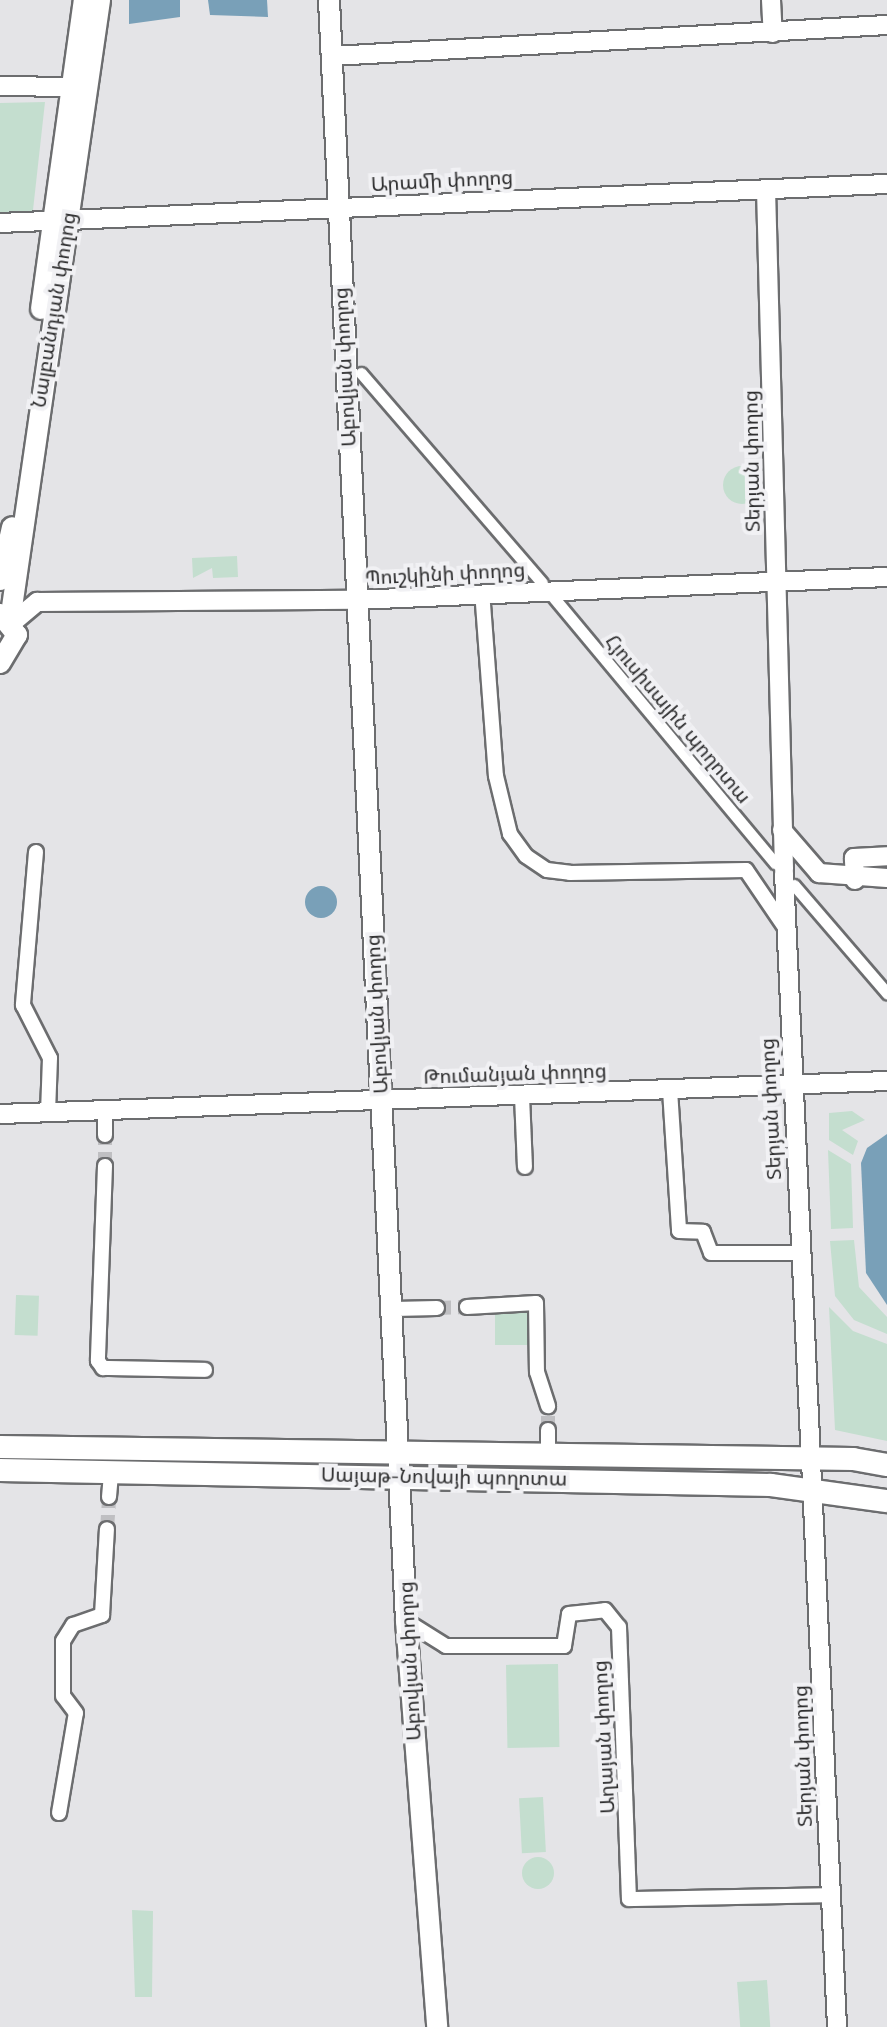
<!DOCTYPE html>
<meta charset="utf-8">
<style>
body{margin:0}
#map{position:relative;width:887px;height:2027px;overflow:hidden;background:#e4e4e7;font-family:Raleway,"Noto Sans Armenian",sans-serif}
div>[style]{position:absolute}
[style*='--x']{left:calc(var(--x)*1px);top:calc(var(--y)*1px);width:calc(var(--w)*1px);rotate:calc(var(--a)*1deg)}
.green>*{inset:0;background:#c4decf;transform-origin:0 0}
.round{border-radius:50%}
.water>*{inset:0;background:#79a0b8}
.minor-tunnel>*{height:14px;margin-top:-7px;transform-origin:0;background:repeating-linear-gradient(90deg,#bfbfc2 0 14px,transparent 0 21px)}
.roads{filter:drop-shadow(2px 0 #6c6d6f) drop-shadow(-2px 0 #6c6d6f) drop-shadow(0 2px #6c6d6f) drop-shadow(0 -2px #6c6d6f)}
.pedestrian>*{height:11px;margin:-5.5px;padding:0 5.5px;transform-origin:5.5px;border-radius:5.5px;background:#fff}
.minor>*{height:14px;margin:-7px;padding:0 7px;transform-origin:7px;border-radius:7px;background:#fff}
.tertiary>*{height:18px;margin:-9px;padding:0 9px;transform-origin:9px;border-radius:9px;background:#fff}
.secondary>*{height:20px;margin:-10px;padding:0 10px;transform-origin:10px;border-radius:10px;background:#fff}
.primary>*{height:22px;margin:-11px;padding:0 11px;transform-origin:11px;border-radius:11px;background:#fff}
span{translate:-50% -50%;white-space:nowrap;text-align:center;line-height:1.15;-webkit-text-stroke:8px #f1f1f4;paint-order:stroke}
.street-label{font-size:20px;color:#2d2d2e}
</style>
<div id="map">
<div class="green">
<div style="clip-path:polygon(45px 102px,32px 219px,0 219px,0 103px)"></div>
<div class="round" style="left:723px;top:466px;width:38px;height:38px"></div>
<div style="clip-path:polygon(237px 556px,238px 577px,213px 578px,212px 568px,193px 578px,192px 558px)"></div>
<div style="clip-path:polygon(852px 1111px,865px 1120px,842px 1130px,858px 1141px,853px 1155px,829px 1140px,829px 1113px)"></div>
<div style="clip-path:polygon(828px 1150px,851px 1164px,853px 1228px,831px 1229px)"></div>
<div style="clip-path:polygon(854px 1240px,859px 1287px,887px 1317px,887px 1334px,854px 1320px,835px 1296px,830px 1241px)"></div>
<div style="left:16px;top:1295px;width:23px;height:40px;rotate:2deg"></div>
<div style="clip-path:polygon(829px 1307px,853px 1331px,887px 1344px,887px 1441px,835px 1430px)"></div>
<div style="left:530px;top:1311px;width:34px;height:35px;rotate:90deg"></div>
<div style="left:558px;top:1664px;width:83px;height:52px;rotate:89deg"></div>
<div style="left:543px;top:1797px;width:55px;height:24px;rotate:87deg"></div>
<div class="round" style="left:522px;top:1857px;width:32px;height:32px"></div>
<div style="clip-path:polygon(132px 1910px,153px 1911px,152px 1997px,135px 1997px)"></div>
<div style="left:767px;top:1980px;width:47px;height:30px;rotate:86deg"></div>
</div>
<div class="water">
<div style="clip-path:polygon(129px 0,180px 0,180px 17px,129px 24px)"></div>
<div style="clip-path:polygon(208px 0,267px 0,268px 17px,210px 15px)"></div>
<div class="round" style="left:305px;top:886px;width:32px;height:32px"></div>
<div style="clip-path:polygon(887px 1134px,887px 1305px,866px 1273px,861px 1163px,867px 1148px)"></div>
</div>
<div class="minor-tunnel">
<div style="--x:105;--y:1166;--w:31;--a:-90"></div>
<div style="--x:437;--y:1308;--w:30;--a:-2"></div>
<div style="--x:548;--y:1430;--w:24;--a:-90"></div>
<div style="--x:107;--y:1529;--w:32;--a:-86"></div>
</div>
<div class="roads">
<div class="pedestrian">
<div style="--x:361;--y:373;--w:277;--a:49.2"></div>
<div style="--x:554;--y:598;--w:345;--a:50.2"></div>
<div style="--x:794;--y:885;--w:143;--a:49.3"></div>
</div>
<div class="minor">
<div style="--x:483;--y:604;--w:172;--a:85.7"></div>
<div style="--x:496;--y:776;--w:60;--a:76.4"></div>
<div style="--x:510;--y:834;--w:27;--a:54"></div>
<div style="--x:526;--y:856;--w:25;--a:34"></div>
<div style="--x:547;--y:870;--w:23;--a:7"></div>
<div style="--x:570;--y:873;--w:176;--a:-1"></div>
<div style="--x:746;--y:870;--w:68;--a:55.8"></div>
<div style="--x:36;--y:852;--w:154;--a:94.9"></div>
<div style="--x:23;--y:1005;--w:59;--a:63"></div>
<div style="--x:50;--y:1058;--w:54;--a:92.1"></div>
<div style="--x:670;--y:1090;--w:141;--a:86.3"></div>
<div style="--x:679;--y:1231;--w:24;--a:2"></div>
<div style="--x:703;--y:1232;--w:22;--a:69"></div>
<div style="--x:711;--y:1253;--w:91;--a:0"></div>
<div style="--x:522;--y:1096;--w:71;--a:87.6"></div>
<div style="--x:105;--y:1110;--w:25;--a:90"></div>
<div style="--x:105;--y:1166;--w:195;--a:92.1"></div>
<div style="--x:98;--y:1361;--w:9;--a:54"></div>
<div style="--x:103;--y:1368;--w:102;--a:1.1"></div>
<div style="--x:467;--y:1307;--w:69;--a:-3.3"></div>
<div style="--x:536;--y:1303;--w:69;--a:89.2"></div>
<div style="--x:537;--y:1372;--w:36;--a:72"></div>
<div style="--x:394;--y:1309;--w:43;--a:-1.3"></div>
<div style="--x:548;--y:1457;--w:27;--a:-90"></div>
<div style="--x:109;--y:1497;--w:25;--a:-85"></div>
<div style="--x:406;--y:1621;--w:47;--a:32"></div>
<div style="--x:446;--y:1646;--w:118;--a:0"></div>
<div style="--x:564;--y:1646;--w:32;--a:-81"></div>
<div style="--x:569;--y:1614;--w:36;--a:-6"></div>
<div style="--x:605;--y:1610;--w:22;--a:51"></div>
<div style="--x:619;--y:1627;--w:272;--a:87.9"></div>
<div style="--x:629;--y:1899;--w:201;--a:-1.1"></div>
<div style="--x:59;--y:1813;--w:101;--a:-80.4"></div>
<div style="--x:76;--y:1713;--w:21;--a:-127"></div>
<div style="--x:63;--y:1696;--w:55;--a:-90"></div>
<div style="--x:63;--y:1641;--w:19;--a:-58"></div>
<div style="--x:73;--y:1625;--w:31;--a:-19"></div>
<div style="--x:102;--y:1615;--w:86;--a:-86.7"></div>
</div>
<div class="tertiary">
<div style="--x:771;--y:0;--w:33;--a:87"></div>
<div style="--x:332;--y:56;--w:556;--a:-3.2"></div>
<div style="--x:0;--y:86;--w:71;--a:0.8"></div>
<div style="--x:766;--y:189;--w:680;--a:88.48"></div>
<div style="--x:0;--y:223;--w:888;--a:-2.52"></div>
<div style="--x:12;--y:623;--w:33;--a:-40"></div>
<div style="--x:37;--y:602;--w:318;--a:-0.4"></div>
<div style="--x:355;--y:600;--w:532;--a:-2.48"></div>
<div style="--x:782;--y:830;--w:57;--a:49.3"></div>
<div style="--x:819;--y:873;--w:68;--a:4.2"></div>
<div style="--x:784;--y:873;--w:1155;--a:87.37"></div>
<div style="--x:855;--y:880;--w:22;--a:-93"></div>
<div style="--x:854;--y:858;--w:33;--a:-3"></div>
<div style="--x:0;--y:1114;--w:888;--a:-2.13"></div>
</div>
<div class="secondary">
<div style="--x:329;--y:0;--w:1623;--a:87.28"></div>
<div style="--x:406;--y:1621;--w:407;--a:85.6"></div>
<div style="--x:41;--y:309;--w:312;--a:-82.1"></div>
<div style="--x:0;--y:580;--w:54;--a:-77.2"></div>
<div style="--x:10;--y:621;--w:627;--a:-81.75"></div>
<div style="--x:0;--y:663;--w:33;--a:-59"></div>
<div style="--x:17;--y:635;--w:27;--a:-129"></div>
</div>
<div class="primary">
<div style="--x:0;--y:1447;--w:853;--a:0.81"></div>
<div style="--x:853;--y:1459;--w:35;--a:10"></div>
<div style="--x:0;--y:1470;--w:771;--a:1.11"></div>
<div style="--x:771;--y:1485;--w:117;--a:7.9"></div>
</div>
</div>
<div class="street-label">
<span style="left:442px;top:181px;rotate:-3deg">Արամի փողոց</span>
<span style="left:54px;top:310px;rotate:-81deg">Նալբանդյան փողոց</span>
<span style="left:345px;top:367px;rotate:-93deg">Աբովյան փողոց</span>
<span style="left:752px;top:461px;rotate:-91deg">Տերյան փողոց</span>
<span style="left:445px;top:574px;rotate:-3deg">Պուշկինի փողոց</span>
<span style="left:678px;top:719px;rotate:50deg">Հյուսիսային պողոտա</span>
<span style="left:377px;top:1014px;rotate:-93deg">Աբովյան փողոց</span>
<span style="left:515px;top:1074px;rotate:-2deg">Թումանյան փողոց</span>
<span style="left:771px;top:1109px;rotate:-93deg">Տերյան փողոց</span>
<span style="left:444px;top:1477px;rotate:1deg">Սայաթ-Նովայի պողոտա</span>
<span style="left:410px;top:1661px;rotate:-93deg">Աբովյան փողոց</span>
<span style="left:604px;top:1737px;rotate:-93deg">Աղայան փողոց</span>
<span style="left:803px;top:1756px;rotate:-92deg">Տերյան փողոց</span>
</div>
</div>
